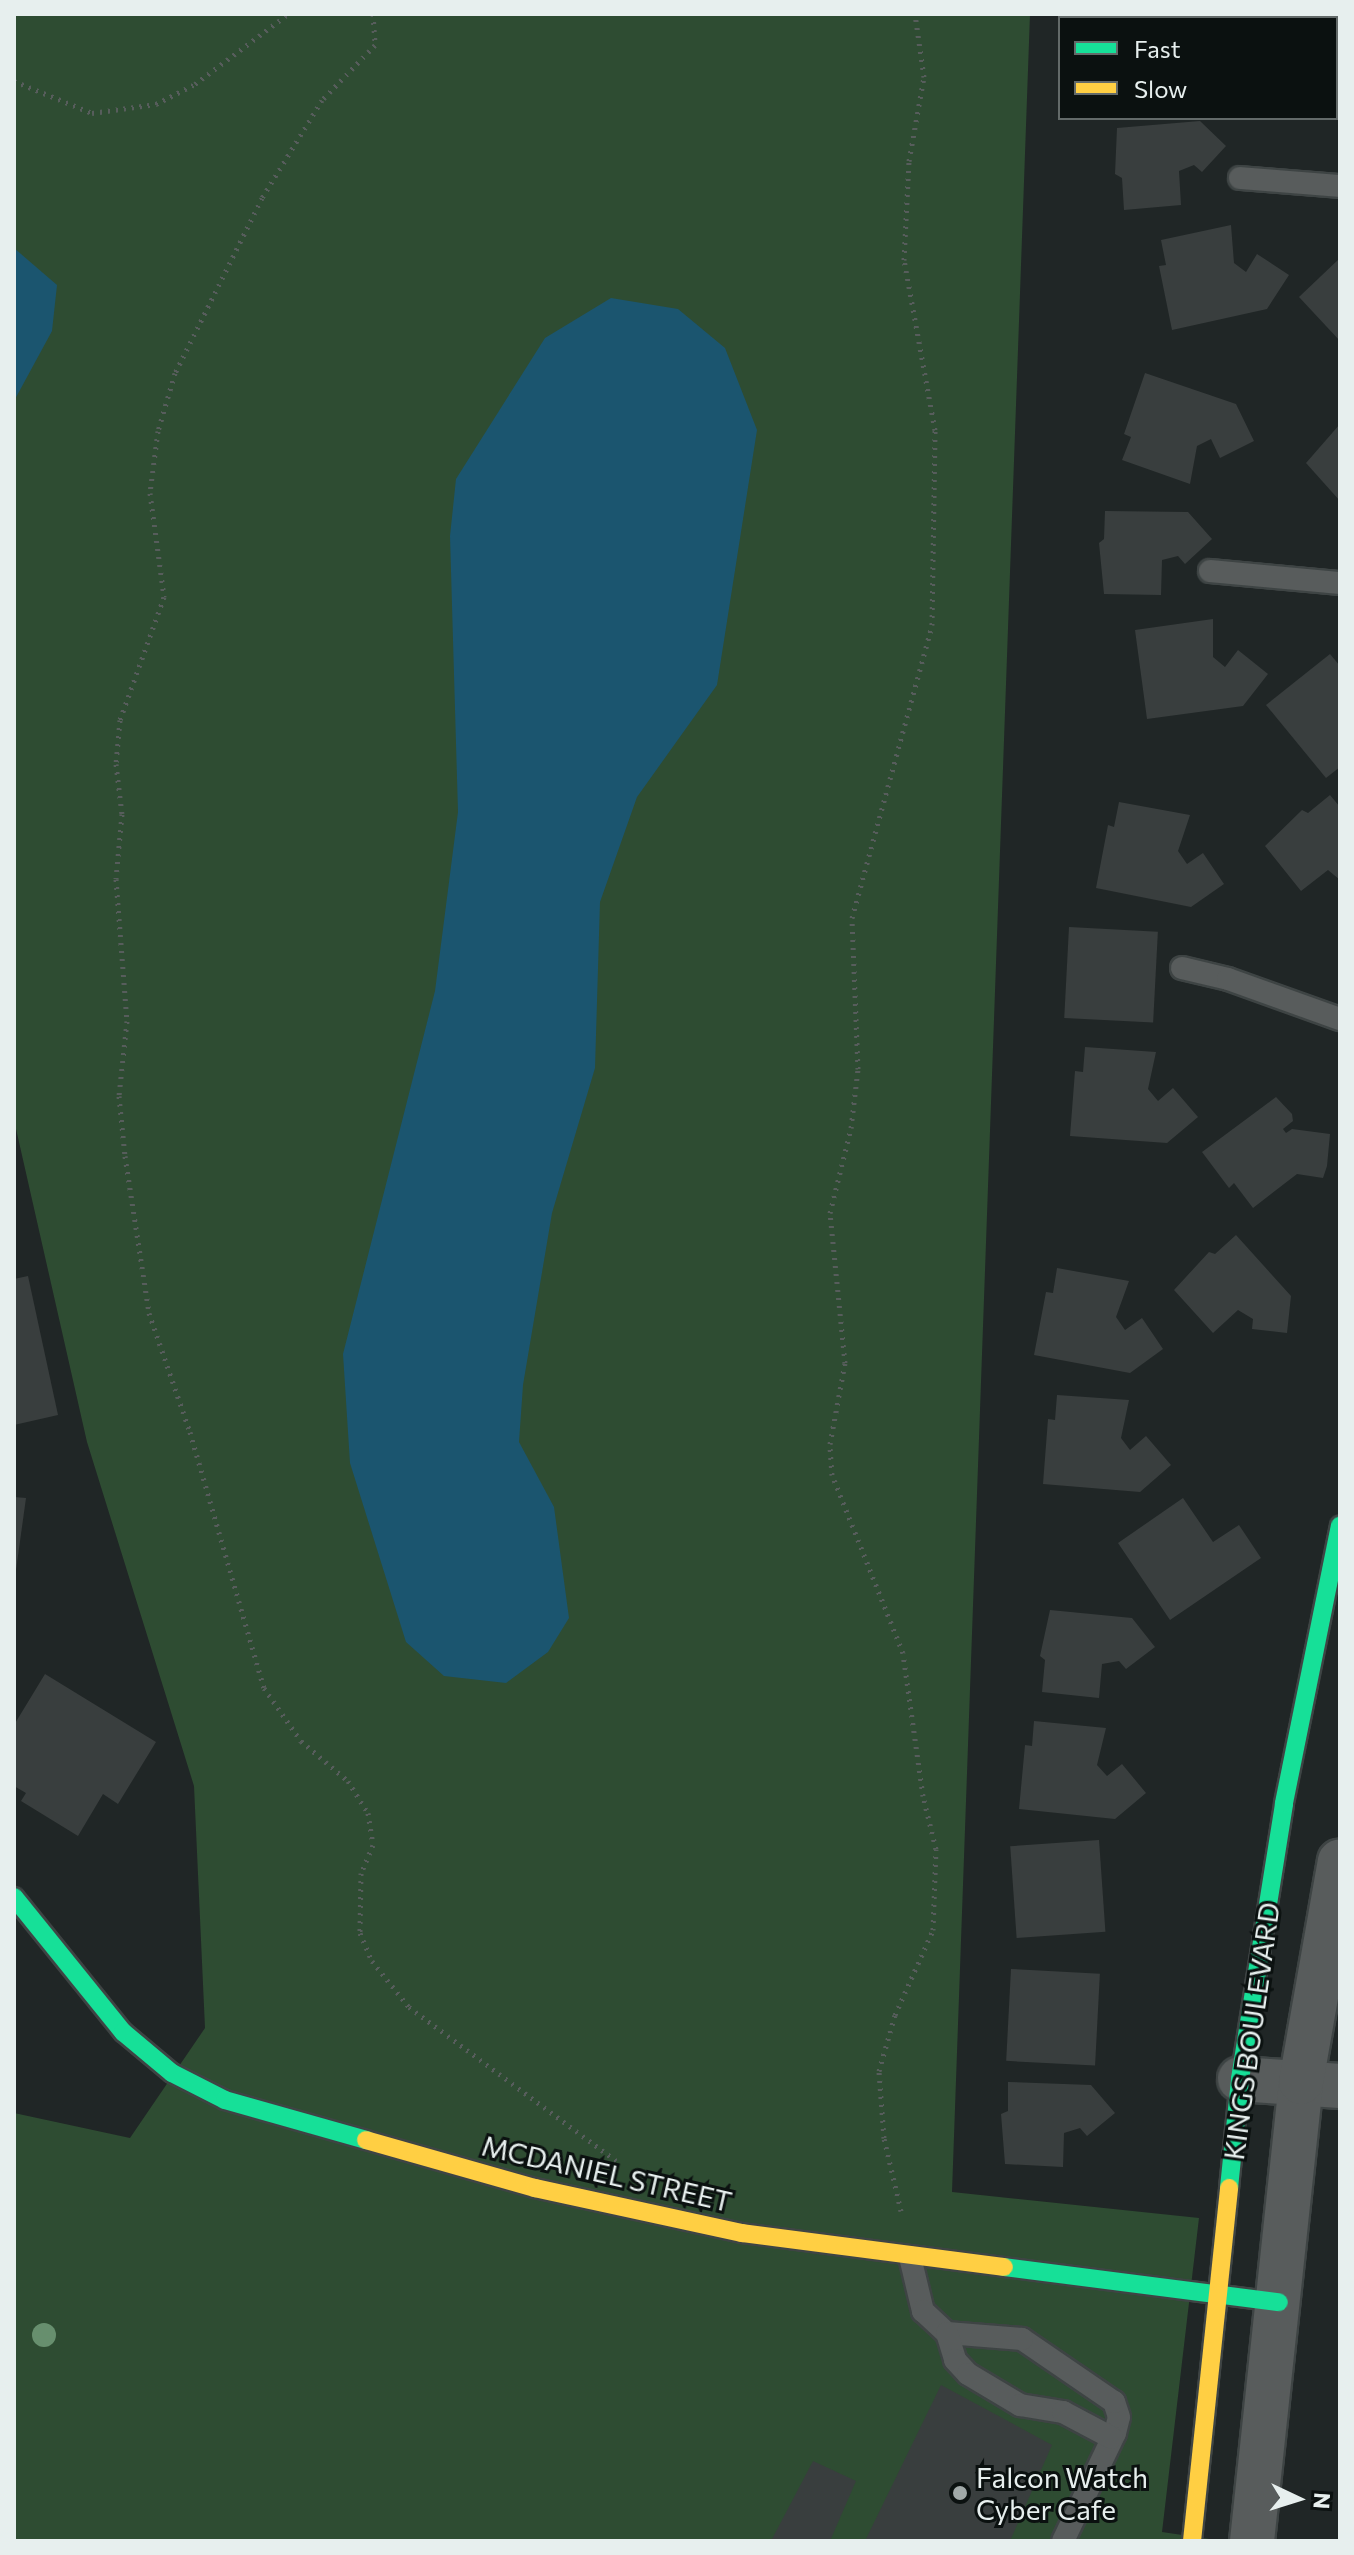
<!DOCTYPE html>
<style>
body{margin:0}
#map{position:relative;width:1354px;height:2555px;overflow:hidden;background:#202626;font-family:Commissioner,sans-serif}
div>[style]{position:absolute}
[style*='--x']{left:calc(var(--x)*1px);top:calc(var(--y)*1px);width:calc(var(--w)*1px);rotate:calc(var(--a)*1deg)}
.green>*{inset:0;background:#2e4c32}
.water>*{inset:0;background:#1b556f}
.building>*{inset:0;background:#393e3e;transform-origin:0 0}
.path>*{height:5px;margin-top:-2.5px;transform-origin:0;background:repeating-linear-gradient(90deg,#575d5c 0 2px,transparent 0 8px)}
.roads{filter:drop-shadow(2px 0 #3e4444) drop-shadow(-2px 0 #3e4444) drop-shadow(0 2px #3e4444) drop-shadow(0 -2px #3e4444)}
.lane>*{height:22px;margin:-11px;padding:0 11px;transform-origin:11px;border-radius:11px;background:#585c5c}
.street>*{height:44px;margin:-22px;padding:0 22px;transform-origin:22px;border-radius:22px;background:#585c5c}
.fast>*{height:18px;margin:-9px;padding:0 9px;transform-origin:9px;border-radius:9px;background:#16e098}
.slow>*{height:18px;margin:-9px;padding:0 9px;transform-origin:9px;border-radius:9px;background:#ffcf43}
.trees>*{width:24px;height:24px;margin:-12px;border-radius:50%;background:#678f6e}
.dots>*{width:22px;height:22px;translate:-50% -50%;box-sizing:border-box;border:4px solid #0b1110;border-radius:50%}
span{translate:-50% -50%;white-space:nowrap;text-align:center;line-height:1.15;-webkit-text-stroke:6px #0b1110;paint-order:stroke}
.street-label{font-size:28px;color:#e7efee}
.poi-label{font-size:28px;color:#e7efee}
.left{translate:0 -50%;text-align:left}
.frame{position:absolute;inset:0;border:16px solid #e7efee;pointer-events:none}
.legend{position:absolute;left:1058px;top:16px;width:280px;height:104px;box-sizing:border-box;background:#0b1110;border:2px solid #636a69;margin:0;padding:10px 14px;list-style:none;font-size:24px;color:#e7efee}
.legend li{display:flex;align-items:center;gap:16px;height:40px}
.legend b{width:40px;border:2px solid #636a69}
.north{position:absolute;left:1258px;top:2459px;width:80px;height:80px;-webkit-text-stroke:6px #0b1110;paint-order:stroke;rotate:94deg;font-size:22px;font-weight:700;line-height:32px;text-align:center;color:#e7efee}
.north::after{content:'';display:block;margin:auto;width:28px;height:36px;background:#e7efee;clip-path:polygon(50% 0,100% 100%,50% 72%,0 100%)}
</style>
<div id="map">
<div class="green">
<div style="clip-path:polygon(14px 14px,1030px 14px,952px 2192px,1199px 2218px,1162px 2532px,1223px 2541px,14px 2541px,14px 2113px,130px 2138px,205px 2028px,194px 1786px,87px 1442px,14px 1120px)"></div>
</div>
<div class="water">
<div style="clip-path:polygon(14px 248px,57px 285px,52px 331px,14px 401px)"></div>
<div style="clip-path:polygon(611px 298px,678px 309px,725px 348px,757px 430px,717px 685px,637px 797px,600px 902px,595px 1068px,552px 1213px,523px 1385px,519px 1442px,554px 1507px,569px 1618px,548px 1652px,506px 1683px,444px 1676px,406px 1642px,350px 1463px,343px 1354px,435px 991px,458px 812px,450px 536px,456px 479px,545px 338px)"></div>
</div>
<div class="building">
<div style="left:1135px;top:14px;width:104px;height:4px"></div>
<div style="clip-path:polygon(1340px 16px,1340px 84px,1336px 80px)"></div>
<div style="clip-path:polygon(1200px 121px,1226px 146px,1202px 172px,1194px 165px,1179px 171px,1181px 205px,1124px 210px,1122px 178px,1115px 174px,1117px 128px)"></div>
<div style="clip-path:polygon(1231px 225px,1234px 263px,1246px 272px,1257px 254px,1289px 275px,1267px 309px,1172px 330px,1159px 266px,1166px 265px,1161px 240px)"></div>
<div style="clip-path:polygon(1340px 258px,1340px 341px,1299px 297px)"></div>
<div style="clip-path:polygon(1145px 373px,1236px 404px,1254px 441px,1220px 458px,1211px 439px,1197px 446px,1190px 484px,1122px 460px,1131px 437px,1124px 434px)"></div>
<div style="clip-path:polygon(1340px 424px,1340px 501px,1306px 463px)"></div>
<div style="clip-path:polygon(1105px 511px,1188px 512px,1212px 539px,1185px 564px,1178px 556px,1162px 560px,1161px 595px,1104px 594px,1099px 543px,1104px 539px)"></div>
<div style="clip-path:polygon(1213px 619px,1213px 657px,1225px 667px,1238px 650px,1268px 674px,1243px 706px,1147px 719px,1135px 630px)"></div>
<div style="clip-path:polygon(1330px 654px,1340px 666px,1340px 767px,1326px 778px,1266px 705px)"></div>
<div style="clip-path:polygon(1330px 795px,1340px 807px,1340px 880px,1328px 870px,1301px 891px,1265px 846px,1302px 810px,1308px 813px)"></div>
<div style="clip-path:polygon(1119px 802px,1190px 815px,1178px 851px,1187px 864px,1203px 853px,1224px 884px,1191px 907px,1096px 888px,1108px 825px,1114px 827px)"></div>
<div style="left:1069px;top:927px;width:89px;height:91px;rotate:3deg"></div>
<div style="clip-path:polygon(1085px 1047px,1156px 1052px,1148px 1089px,1158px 1101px,1173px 1088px,1198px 1117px,1167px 1143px,1070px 1136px,1075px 1071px,1083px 1072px)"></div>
<div style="clip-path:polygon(1276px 1097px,1292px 1114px,1293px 1121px,1283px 1129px,1286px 1133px,1292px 1129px,1330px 1134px,1327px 1166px,1323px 1178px,1297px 1174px,1253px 1208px,1234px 1183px,1229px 1188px,1202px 1152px)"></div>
<div style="clip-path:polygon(1236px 1235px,1291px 1296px,1287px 1333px,1252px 1329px,1253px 1319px,1238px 1310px,1213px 1333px,1174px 1290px,1209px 1252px,1215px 1254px)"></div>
<div style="clip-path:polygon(1057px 1268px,1129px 1281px,1116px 1317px,1125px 1330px,1142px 1318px,1163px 1349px,1130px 1373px,1034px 1355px,1046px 1292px,1053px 1293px)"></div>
<div style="clip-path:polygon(28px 1276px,58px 1415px,14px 1425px,14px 1279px)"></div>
<div style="clip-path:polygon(1057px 1395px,1129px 1400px,1121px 1438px,1130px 1450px,1146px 1436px,1171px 1465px,1140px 1492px,1043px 1484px,1048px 1419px,1055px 1420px)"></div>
<div style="clip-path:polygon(14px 1497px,26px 1498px,16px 1570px,14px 1570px)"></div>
<div style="clip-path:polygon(1183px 1498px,1213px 1542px,1239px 1525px,1261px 1558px,1170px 1620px,1118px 1543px)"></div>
<div style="clip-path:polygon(1050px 1610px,1132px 1618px,1155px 1647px,1126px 1669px,1119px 1661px,1102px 1664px,1099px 1698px,1042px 1692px,1045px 1660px,1040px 1656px)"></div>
<div style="clip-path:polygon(45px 1674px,156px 1742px,118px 1804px,103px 1794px,78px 1836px,21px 1801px,26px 1793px,14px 1786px,14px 1725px)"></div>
<div style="clip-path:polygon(1034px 1721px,1106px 1728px,1097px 1765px,1107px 1776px,1122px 1764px,1146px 1793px,1115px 1819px,1019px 1809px,1025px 1745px,1032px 1746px)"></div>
<div style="left:1099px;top:1840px;width:92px;height:89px;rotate:86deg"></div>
<div style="left:1011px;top:1969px;width:89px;height:92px;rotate:3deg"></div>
<div style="clip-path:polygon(1008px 2082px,1091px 2085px,1115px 2113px,1087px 2136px,1080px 2128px,1064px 2133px,1063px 2167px,1005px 2164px,1001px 2114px,1008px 2111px)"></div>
<div style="clip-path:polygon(941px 2385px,1052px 2445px,1010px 2541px,865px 2541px)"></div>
<div style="clip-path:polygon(813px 2461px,856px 2481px,830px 2541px,771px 2541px)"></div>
</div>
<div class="path">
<div style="--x:373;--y:14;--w:31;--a:86"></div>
<div style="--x:375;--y:45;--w:76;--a:133.9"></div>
<div style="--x:322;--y:100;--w:115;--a:121.5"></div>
<div style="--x:262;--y:198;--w:195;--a:116.4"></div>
<div style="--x:175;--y:373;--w:60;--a:106.3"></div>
<div style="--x:158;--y:431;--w:63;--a:97.4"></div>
<div style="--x:150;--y:493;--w:105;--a:82.3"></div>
<div style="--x:164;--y:597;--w:131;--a:109.7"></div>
<div style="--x:120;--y:720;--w:44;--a:95.2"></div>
<div style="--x:116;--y:764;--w:50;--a:83.2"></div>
<div style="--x:122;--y:814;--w:65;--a:95.3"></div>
<div style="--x:116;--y:879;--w:142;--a:85.6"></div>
<div style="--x:127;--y:1021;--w:75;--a:96.1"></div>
<div style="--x:119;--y:1096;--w:60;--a:84.3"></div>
<div style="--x:125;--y:1156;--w:159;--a:81.3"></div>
<div style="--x:149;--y:1313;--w:126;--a:71"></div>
<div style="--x:190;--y:1432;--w:266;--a:73.9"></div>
<div style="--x:264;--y:1688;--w:65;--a:55.1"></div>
<div style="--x:301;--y:1741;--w:62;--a:40.4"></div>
<div style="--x:348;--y:1781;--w:38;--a:58"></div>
<div style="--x:368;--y:1813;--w:32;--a:81"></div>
<div style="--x:373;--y:1845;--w:30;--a:113"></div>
<div style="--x:361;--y:1873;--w:60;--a:91"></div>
<div style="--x:360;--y:1933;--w:30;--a:67"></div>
<div style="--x:372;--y:1961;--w:59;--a:51.2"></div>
<div style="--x:409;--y:2007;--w:258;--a:36.6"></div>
<div style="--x:14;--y:81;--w:84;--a:22.3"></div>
<div style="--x:92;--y:113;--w:65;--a:-8"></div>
<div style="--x:156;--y:104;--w:44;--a:-27.1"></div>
<div style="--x:195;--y:84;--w:116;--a:-37"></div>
<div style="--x:901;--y:2211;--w:75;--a:-103.1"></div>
<div style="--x:884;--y:2138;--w:67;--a:-94.3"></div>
<div style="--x:879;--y:2071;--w:58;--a:-74.1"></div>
<div style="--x:895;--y:2015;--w:93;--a:-65.9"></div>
<div style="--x:933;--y:1930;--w:81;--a:-87.9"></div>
<div style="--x:936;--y:1849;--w:55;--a:-103.8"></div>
<div style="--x:923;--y:1796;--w:144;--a:-98"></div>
<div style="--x:903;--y:1653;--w:192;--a:-111.7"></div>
<div style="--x:832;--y:1475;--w:31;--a:-94"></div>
<div style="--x:830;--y:1444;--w:82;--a:-79.5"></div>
<div style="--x:845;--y:1363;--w:151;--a:-95.7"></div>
<div style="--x:830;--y:1213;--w:88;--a:-76.1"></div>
<div style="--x:851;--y:1128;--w:59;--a:-83.2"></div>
<div style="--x:858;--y:1069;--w:151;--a:-92.3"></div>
<div style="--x:852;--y:918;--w:304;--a:-74.7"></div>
<div style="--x:932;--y:625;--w:195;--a:-89.1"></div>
<div style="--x:935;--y:430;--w:173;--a:-100.3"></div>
<div style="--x:904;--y:260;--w:99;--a:-87.1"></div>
<div style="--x:909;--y:161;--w:85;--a:-79.9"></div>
<div style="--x:924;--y:77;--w:64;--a:-98.1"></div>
</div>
<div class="roads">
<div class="lane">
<div style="--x:1240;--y:178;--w:100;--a:4.6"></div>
<div style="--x:1210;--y:571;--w:131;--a:5.3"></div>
<div style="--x:1182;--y:968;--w:47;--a:13.4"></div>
<div style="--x:1228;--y:979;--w:119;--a:19.7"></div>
<div style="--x:910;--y:2257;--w:56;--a:76.5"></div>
<div style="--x:923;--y:2311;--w:33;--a:43"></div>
<div style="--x:1063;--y:2541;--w:120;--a:-64.3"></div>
<div style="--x:1115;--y:2433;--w:16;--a:-76"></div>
<div style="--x:1119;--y:2417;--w:16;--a:-108"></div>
<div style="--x:1114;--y:2402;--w:112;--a:-145.6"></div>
<div style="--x:1022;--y:2339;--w:75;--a:-175.4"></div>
<div style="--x:947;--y:2333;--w:28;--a:73"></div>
<div style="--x:955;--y:2360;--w:19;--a:47"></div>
<div style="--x:968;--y:2374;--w:61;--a:30.8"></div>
<div style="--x:1020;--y:2405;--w:44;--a:9.2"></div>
<div style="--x:1063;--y:2412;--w:55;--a:28"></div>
</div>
<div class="street">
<div style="--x:1240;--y:2079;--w:100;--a:4"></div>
<div style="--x:1252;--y:2541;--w:462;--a:-83.9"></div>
<div style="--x:1301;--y:2082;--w:224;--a:-80"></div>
</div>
<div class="fast">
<div style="--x:14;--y:1897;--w:174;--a:51.1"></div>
<div style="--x:123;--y:2032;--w:64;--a:39.9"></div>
<div style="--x:172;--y:2073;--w:59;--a:27"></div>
<div style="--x:225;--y:2100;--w:147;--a:15.8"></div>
<div style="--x:1229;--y:2188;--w:110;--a:-84.2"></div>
<div style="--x:1240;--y:2079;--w:279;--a:-80.9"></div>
<div style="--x:1284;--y:1803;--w:283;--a:-78.6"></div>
<div style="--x:1004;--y:2267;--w:277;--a:7.3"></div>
</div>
<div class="slow">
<div style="--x:366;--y:2140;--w:176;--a:15.9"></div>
<div style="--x:535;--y:2188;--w:212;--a:12.3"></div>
<div style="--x:742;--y:2233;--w:264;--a:7.4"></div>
<div style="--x:1192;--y:2541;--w:355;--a:-84"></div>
</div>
</div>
<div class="trees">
<div style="left:44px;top:2335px"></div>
</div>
<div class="dots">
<div style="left:960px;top:2493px;background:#a1a9a8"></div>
</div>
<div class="street-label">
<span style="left:1251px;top:2031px;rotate:-82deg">KINGS BOULEVARD</span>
<span style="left:607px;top:2173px;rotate:13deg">MCDANIEL STREET</span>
</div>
<div class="poi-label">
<span class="left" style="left:976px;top:2493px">Falcon Watch<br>Cyber Cafe</span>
</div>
<div class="frame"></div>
<ul class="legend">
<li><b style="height:10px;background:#16e098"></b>Fast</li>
<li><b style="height:10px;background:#ffcf43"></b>Slow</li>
</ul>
<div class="north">N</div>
</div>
